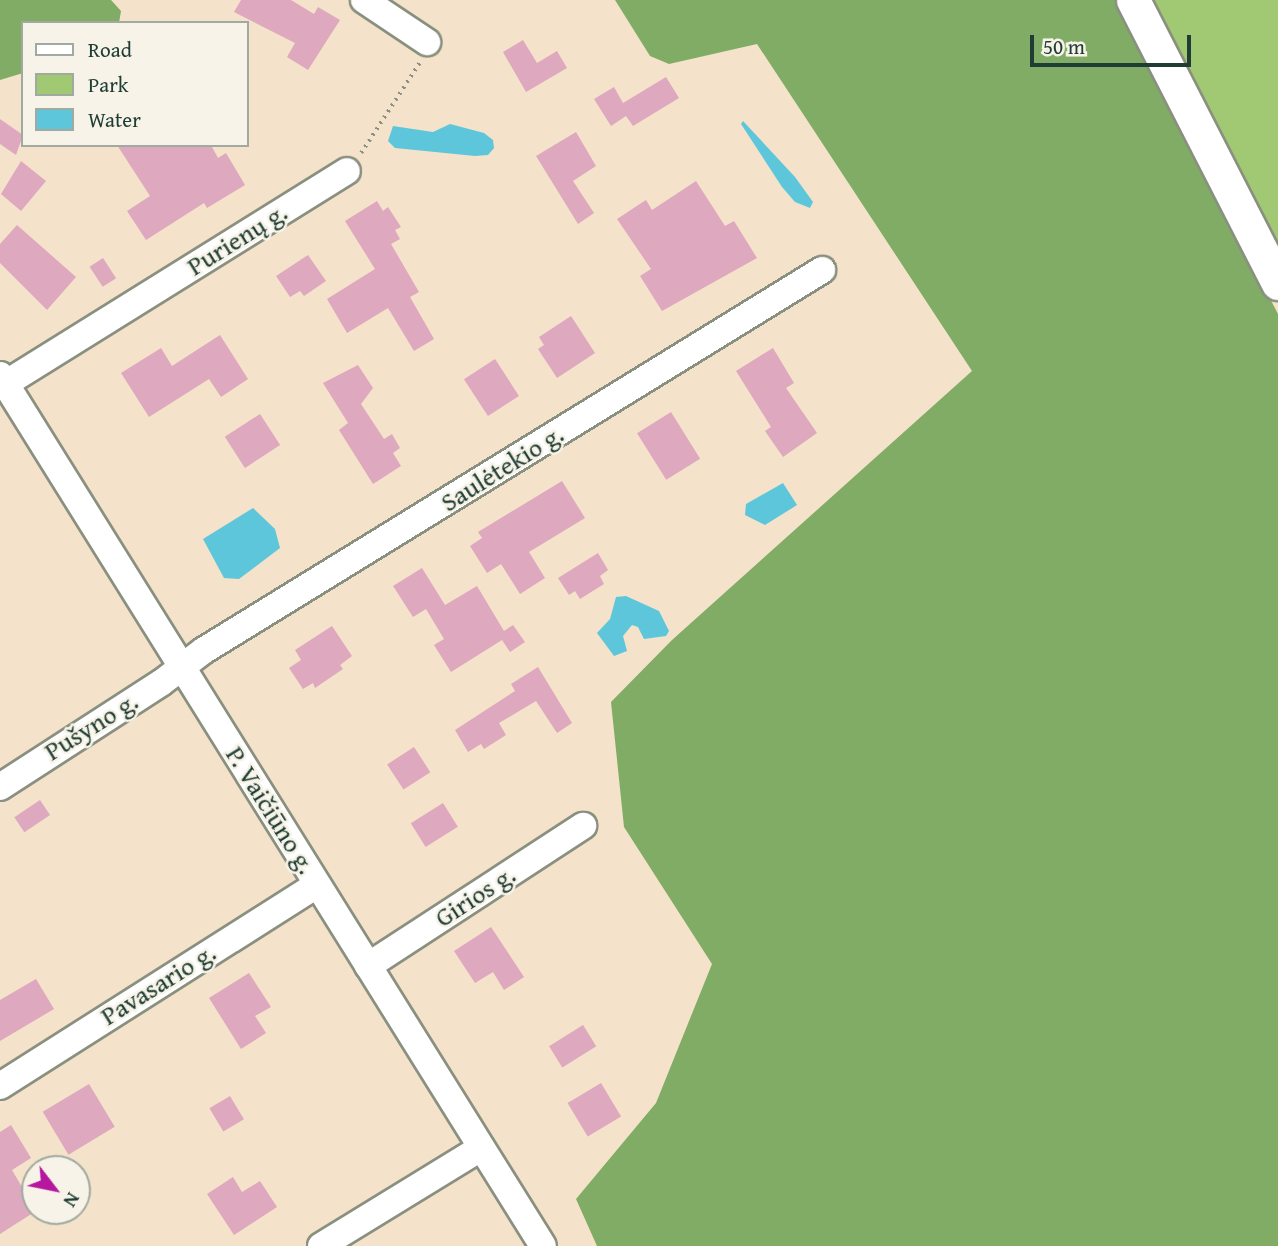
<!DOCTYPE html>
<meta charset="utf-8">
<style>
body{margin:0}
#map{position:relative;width:1278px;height:1246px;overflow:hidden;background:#f4e2ca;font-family:"Gentium Book Plus",serif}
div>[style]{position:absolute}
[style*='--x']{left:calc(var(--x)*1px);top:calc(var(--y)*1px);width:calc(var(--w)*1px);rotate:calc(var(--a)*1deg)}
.green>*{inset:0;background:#a1c873}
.forest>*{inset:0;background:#80ac65}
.water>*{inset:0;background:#5ec6da}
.building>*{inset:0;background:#dea8bf;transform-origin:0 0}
.path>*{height:3.5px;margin-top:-1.75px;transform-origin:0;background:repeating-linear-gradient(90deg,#8a907f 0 2px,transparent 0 7px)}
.roads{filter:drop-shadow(2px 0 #8a907f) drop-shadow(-2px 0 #8a907f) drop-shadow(0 2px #8a907f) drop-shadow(0 -2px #8a907f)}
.minor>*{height:26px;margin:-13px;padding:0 13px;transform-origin:13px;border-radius:13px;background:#fff}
.major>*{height:33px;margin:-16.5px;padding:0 16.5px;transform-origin:16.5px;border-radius:16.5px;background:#fff}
span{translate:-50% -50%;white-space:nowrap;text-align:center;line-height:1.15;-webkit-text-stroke:5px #f7f3e8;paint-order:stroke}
.street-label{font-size:26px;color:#1f3d34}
.legend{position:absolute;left:21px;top:21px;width:228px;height:126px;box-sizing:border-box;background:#f7f3e8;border:2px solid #a1aaa0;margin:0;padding:9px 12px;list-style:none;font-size:21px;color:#1f3d34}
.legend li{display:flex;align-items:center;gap:14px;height:35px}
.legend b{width:35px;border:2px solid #a1aaa0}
.north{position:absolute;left:21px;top:1155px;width:70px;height:70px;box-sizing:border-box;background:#f7f3e8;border:2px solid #a1aaa0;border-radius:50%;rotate:122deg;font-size:19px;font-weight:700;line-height:28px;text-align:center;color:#1f3d34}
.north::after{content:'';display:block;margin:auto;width:24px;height:32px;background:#b5179e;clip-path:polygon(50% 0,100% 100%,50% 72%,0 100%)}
.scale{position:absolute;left:1030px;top:35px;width:161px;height:32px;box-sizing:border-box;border:4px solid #1f3d34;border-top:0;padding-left:9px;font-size:21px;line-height:24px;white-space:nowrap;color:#1f3d34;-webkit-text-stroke:5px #f7f3e8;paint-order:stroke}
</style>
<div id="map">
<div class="green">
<div style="clip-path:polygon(1154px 0,1278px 0,1278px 245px)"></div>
</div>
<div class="forest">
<div style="clip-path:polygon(0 0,111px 0,121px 11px,119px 23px,23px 23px,23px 73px,0 80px)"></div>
<div style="clip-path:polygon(615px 0,1117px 0,1278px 314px,1278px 1246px,597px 1246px,576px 1199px,656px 1103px,712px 964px,624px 827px,611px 702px,672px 640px,972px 371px,757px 44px,669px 64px,650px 56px)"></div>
</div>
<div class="water">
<div style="clip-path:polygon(743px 121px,795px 177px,813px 202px,810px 208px,795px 202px,782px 187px,741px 124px)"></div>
<div style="clip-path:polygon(450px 124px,484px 133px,493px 140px,494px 148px,488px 155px,475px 156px,395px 148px,388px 141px,393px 126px,433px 132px)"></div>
<div style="clip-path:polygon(783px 483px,797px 505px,765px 525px,745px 515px,746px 504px)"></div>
<div style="clip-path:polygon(253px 508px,275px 529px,280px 548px,239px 579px,224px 578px,203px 539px)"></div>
<div style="clip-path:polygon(626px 596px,659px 611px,669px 631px,666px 636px,644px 639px,638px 627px,632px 625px,623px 636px,627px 651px,614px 656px,597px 633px,610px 619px,616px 597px)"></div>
</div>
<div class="building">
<div style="clip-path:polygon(241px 0,291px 0,314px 14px,318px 7px,340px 20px,308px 70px,287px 57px,295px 43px,234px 12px)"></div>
<div style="clip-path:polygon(523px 40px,537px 63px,557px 51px,567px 68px,526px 92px,503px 52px)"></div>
<div style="clip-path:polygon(666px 77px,679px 98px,633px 126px,626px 116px,611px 126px,594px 99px,614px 87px,623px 103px)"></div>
<div style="clip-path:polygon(0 119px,23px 135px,16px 155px,0 144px)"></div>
<div style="clip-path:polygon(576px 132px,596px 166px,573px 181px,594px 213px,578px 224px,536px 156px)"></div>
<div style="clip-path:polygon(117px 145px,211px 145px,218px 158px,226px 153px,245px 185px,207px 208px,204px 203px,146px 240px,127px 211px,150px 196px)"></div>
<div style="clip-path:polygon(21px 161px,46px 181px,21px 211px,1px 194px)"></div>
<div style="clip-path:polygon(696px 181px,725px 226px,734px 221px,757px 258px,662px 311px,640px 276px,651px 269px,617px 219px,646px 200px,652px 210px)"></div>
<div style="clip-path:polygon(377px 201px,383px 211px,388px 207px,401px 227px,395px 230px,400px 239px,391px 244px,419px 292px,410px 297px,434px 339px,414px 351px,388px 308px,347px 333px,327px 299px,375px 269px,345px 221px)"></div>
<div style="clip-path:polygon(17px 225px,76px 277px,47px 310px,0 263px,0 244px)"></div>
<div style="clip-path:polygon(308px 255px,326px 281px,304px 296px,300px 291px,290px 297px,276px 276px)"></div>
<div style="left:103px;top:258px;width:24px;height:16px;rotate:57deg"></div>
<div style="clip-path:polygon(571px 316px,595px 353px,557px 378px,538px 349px,544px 345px,539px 337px)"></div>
<div style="clip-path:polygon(220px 335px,248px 379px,221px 397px,209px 379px,149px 417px,121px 373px,161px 348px,172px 366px)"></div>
<div style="clip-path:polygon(773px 348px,794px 383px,786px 388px,817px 433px,783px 457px,765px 431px,771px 427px,736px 371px)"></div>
<div style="left:495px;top:359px;width:44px;height:37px;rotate:57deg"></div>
<div style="clip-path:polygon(358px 365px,373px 388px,361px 404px,384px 439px,392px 434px,400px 448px,393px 453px,401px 466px,373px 484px,339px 430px,348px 423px,323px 383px)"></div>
<div style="left:671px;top:412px;width:55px;height:40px;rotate:58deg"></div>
<div style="left:260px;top:414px;width:37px;height:42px;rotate:57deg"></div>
<div style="clip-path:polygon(562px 481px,585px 518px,529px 552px,545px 578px,520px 594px,501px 564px,487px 573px,470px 546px,482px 538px,478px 532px)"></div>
<div style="clip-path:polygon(598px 553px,608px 570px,600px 576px,604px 584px,580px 599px,575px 591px,569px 595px,558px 578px)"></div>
<div style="clip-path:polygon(422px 568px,445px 605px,477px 586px,504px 631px,513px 625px,525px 642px,510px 652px,502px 640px,451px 672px,434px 645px,444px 639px,426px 609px,413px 617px,393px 586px)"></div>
<div style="clip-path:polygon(332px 626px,352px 656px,340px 665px,343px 669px,315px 688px,313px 683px,303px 689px,289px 668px,301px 660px,295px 650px)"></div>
<div style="clip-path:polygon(538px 667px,572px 723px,557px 733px,536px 701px,499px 723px,506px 735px,484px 749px,481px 744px,468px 752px,455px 730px,515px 691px,511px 684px)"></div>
<div style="left:414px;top:747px;width:30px;height:32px;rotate:57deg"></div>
<div style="left:40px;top:800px;width:18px;height:31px;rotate:56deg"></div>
<div style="left:443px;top:803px;width:28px;height:38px;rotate:58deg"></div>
<div style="clip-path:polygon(491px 927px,524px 977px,504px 990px,493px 972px,475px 983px,454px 951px)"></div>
<div style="clip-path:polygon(249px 973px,271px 1007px,255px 1016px,266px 1033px,241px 1049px,209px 998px)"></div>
<div style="clip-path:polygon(36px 979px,54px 1009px,0 1041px,0 1000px)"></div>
<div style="left:583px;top:1025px;width:25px;height:40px;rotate:58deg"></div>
<div style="left:601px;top:1083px;width:39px;height:39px;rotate:59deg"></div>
<div style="left:89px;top:1084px;width:50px;height:54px;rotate:59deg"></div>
<div style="left:230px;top:1096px;width:27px;height:24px;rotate:59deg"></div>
<div style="clip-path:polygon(11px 1125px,31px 1158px,12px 1170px,36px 1211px,0 1234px,0 1132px)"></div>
<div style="clip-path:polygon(233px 1177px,242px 1192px,260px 1181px,277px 1207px,234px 1235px,207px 1194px)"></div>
</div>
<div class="path">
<div style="--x:361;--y:153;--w:108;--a:-57"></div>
</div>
<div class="roads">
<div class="minor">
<div style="--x:364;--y:0;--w:76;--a:33.7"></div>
<div style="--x:0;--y:375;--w:1026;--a:58.06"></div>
<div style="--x:8;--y:382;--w:399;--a:-31.9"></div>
<div style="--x:0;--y:787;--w:192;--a:-32.9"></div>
<div style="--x:161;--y:683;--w:53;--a:-37.3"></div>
<div style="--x:203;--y:651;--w:727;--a:-31.61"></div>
<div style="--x:368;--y:966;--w:257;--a:-33.1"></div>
<div style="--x:0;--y:1086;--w:375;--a:-32.4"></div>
<div style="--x:321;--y:1246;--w:188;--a:-31.5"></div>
</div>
<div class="major">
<div style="--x:1133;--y:0;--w:318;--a:62.9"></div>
</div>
</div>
<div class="street-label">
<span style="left:237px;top:239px;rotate:-32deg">Purienų g.</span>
<span style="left:502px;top:468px;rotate:-32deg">Saulėtekio g.</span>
<span style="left:91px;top:726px;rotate:-32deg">Pušyno g.</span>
<span style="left:271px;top:810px;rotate:58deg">P. Vaičiūno g.</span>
<span style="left:475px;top:896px;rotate:-33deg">Girios g.</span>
<span style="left:158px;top:984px;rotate:-32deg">Pavasario g.</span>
</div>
<ul class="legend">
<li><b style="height:9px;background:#fff"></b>Road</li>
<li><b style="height:19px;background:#a1c873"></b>Park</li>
<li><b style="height:19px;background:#5ec6da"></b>Water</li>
</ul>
<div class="north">N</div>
<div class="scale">50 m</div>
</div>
